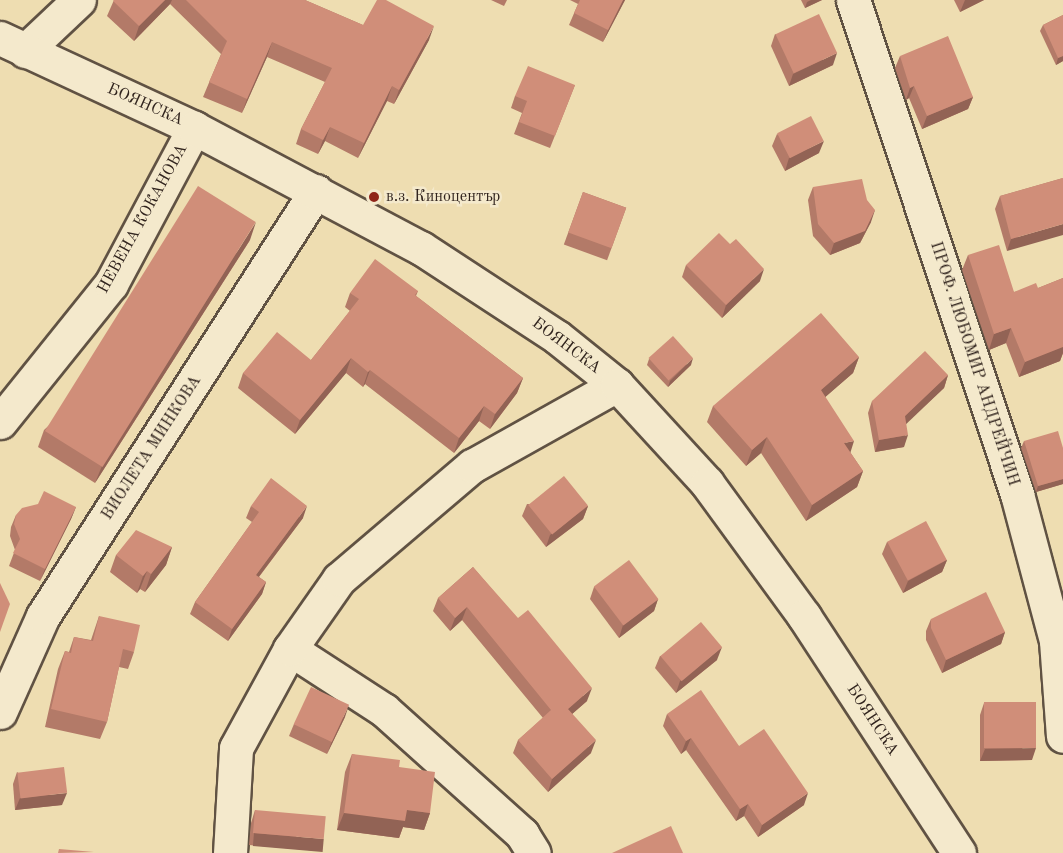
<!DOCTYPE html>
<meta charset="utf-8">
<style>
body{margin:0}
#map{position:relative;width:1063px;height:853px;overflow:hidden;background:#eeddb1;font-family:"Old Standard TT",serif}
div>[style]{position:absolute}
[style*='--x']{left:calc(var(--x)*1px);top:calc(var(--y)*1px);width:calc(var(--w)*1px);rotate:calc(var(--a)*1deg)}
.roads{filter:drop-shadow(2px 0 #605243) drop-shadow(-2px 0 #605243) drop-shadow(0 2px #605243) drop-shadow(0 -2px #605243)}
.street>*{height:33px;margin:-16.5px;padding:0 16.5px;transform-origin:16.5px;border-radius:16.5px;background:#f4e9cc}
.secondary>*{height:33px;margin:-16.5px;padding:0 16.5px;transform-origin:16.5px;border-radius:16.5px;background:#f4e9cc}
.wall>*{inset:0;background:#b37a68;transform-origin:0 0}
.shaded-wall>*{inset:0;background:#926355;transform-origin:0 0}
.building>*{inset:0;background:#d08e79;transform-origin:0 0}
.dots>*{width:16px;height:16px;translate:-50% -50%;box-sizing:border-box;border:3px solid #f4e9cc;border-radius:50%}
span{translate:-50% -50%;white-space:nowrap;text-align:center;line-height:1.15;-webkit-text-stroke:5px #f4e9cc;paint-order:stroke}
.street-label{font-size:16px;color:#31241e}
.poi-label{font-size:16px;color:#31241e}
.left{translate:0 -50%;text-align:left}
</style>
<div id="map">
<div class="roads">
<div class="street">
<div style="--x:853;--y:0;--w:521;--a:71.63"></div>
<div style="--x:1017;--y:494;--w:152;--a:75.1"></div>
<div style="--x:1056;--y:641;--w:95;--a:85.8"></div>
<div style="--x:25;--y:51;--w:74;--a:-43.4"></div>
<div style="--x:0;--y:422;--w:177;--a:-51.2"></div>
<div style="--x:111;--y:284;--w:177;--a:-62"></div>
<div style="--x:290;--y:649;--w:112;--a:33"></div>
<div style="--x:384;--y:710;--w:186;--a:41.9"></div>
<div style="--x:522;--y:834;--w:22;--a:58"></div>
<div style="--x:0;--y:712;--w:105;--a:-65.9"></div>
<div style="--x:43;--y:616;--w:505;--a:-57.29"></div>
<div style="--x:230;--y:853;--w:105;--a:-86.7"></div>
<div style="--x:236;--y:748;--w:113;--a:-61.4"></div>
<div style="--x:290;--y:649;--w:85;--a:-55"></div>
<div style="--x:339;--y:579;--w:175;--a:-40.4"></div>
<div style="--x:472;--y:466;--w:166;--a:-29.2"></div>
</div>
<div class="secondary">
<div style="--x:0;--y:38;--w:214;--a:24.9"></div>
<div style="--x:194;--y:128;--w:257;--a:27.9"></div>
<div style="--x:421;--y:248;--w:163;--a:33.2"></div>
<div style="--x:557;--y:337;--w:77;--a:38.7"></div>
<div style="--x:617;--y:385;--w:133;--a:47.4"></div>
<div style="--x:707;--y:483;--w:165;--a:53.9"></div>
<div style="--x:804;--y:616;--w:283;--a:56.8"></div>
</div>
</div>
<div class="wall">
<div style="clip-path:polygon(114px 0,305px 0,363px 25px,429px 40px,394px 104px,387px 101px,358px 158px,325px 141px,318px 154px,296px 144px,301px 129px,325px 82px,267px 57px,242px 113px,203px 97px,221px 54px,170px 4px,134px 41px,107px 16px)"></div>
<div style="clip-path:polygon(491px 0,507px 0,504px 6px)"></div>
<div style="clip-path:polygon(570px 0,625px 0,603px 42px,569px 25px,578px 4px)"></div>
<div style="clip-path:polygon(801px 0,822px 0,805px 8px)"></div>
<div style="clip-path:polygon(954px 0,984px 0,960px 12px)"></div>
<div style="clip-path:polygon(1063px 15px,1063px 61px,1056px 65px,1040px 31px,1043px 25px)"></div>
<div style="clip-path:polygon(775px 34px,833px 65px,789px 86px,771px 46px)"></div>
<div style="clip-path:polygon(900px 56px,973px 97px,968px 109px,922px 129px,909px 98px,906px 100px,895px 68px)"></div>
<div style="clip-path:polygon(575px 85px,550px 148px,514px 134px,522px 113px,511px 108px,515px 96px)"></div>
<div style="clip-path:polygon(777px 134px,819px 153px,785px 171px,772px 146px)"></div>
<div style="clip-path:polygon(1063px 178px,1007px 251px,995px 209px,1000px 196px)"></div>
<div style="clip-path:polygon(813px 187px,871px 222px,860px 243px,830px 255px,813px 236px,808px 200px)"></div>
<div style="left:583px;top:192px;width:46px;height:56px;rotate:20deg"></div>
<div style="clip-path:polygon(250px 240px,95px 483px,38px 447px,44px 430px)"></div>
<div style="clip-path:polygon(968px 255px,1014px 292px,1038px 288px,1063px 278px,1063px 353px,1060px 361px,1019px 377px,1006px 343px,989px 350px,962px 270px)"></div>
<div style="clip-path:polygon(686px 265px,760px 281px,722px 318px,682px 277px)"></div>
<div style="clip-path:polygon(418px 291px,416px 296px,523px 378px,517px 393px,490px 429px,479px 421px,454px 453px,365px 384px,363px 387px,346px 373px,295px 434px,238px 388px,243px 373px,311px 360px,350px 311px,345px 307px,350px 293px)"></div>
<div style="clip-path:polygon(859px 357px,853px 373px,825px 397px,850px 452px,863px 471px,857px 487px,806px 521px,761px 453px,746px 466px,707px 422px,713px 406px)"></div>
<div style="clip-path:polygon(649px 359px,691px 365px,668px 387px,647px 365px)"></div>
<div style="clip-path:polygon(948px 375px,944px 388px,906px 423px,904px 447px,875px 452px,868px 413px,872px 401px)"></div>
<div style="clip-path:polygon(1024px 441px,1063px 448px,1063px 484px,1036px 492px,1021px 448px)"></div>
<div style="clip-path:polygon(527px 504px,588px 506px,583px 519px,546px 547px,522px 516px)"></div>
<div style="clip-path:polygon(251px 506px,303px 518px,259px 577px,266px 582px,262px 594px,228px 641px,190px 614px,195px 602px,252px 522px,246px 518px)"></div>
<div style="clip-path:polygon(76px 507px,71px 519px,40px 581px,9px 566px,15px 550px,10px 536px,11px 527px,16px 515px)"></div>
<div style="clip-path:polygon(887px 542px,947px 560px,942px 572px,903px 593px,882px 554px)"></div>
<div style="clip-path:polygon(172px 547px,166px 565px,145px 592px,140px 589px,137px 593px,110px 572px,116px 555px)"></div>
<div style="clip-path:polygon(473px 567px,587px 701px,572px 714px,591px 753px,548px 792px,513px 753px,518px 740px,543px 718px,462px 620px,450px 631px,433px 611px,438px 598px)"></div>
<div style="clip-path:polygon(594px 587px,658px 599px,654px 611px,619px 638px,590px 599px)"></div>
<div style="clip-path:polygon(99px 616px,134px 652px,128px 669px,119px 667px,107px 722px,100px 739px,45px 727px,58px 669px,65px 651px,69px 652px,74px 637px,91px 640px)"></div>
<div style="clip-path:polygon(931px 619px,1005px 632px,1001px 644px,942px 673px,926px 640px,926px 631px)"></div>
<div style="clip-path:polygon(660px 656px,717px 660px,676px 693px,655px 668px)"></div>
<div style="clip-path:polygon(984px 703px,1032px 760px,980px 761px,980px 715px)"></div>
<div style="clip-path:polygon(667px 714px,739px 746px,804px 805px,758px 837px,744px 816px,736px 821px,686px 750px,681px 754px,663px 726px)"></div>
<div style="clip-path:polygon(345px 717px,327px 754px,289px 736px,294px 724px)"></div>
<div style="clip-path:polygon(352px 754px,399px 767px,430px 813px,424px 830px,403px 827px,399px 838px,337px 830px,345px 772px)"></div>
<div style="clip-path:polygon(17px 772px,62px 805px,15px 810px,13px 784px)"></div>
<div style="clip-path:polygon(255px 810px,319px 851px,249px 845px,251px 823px)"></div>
</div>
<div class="shaded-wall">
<div style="clip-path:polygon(165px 0,172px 0,170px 4px,134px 41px,139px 26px)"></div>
<div style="clip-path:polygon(623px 0,625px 0,603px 42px,608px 30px)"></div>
<div style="clip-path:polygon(811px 0,822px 0,805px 8px,807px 2px)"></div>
<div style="clip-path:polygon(965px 0,984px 0,960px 12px)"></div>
<div style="clip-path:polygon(434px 26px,429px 40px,394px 104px,399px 90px)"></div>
<div style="clip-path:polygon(272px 42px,267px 57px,242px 113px,247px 99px)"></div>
<div style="clip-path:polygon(837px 53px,833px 65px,789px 86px,793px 74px)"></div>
<div style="clip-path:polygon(1063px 56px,1063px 61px,1056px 65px,1058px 58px)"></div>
<div style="clip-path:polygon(392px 86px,387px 101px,358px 158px,364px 143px)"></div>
<div style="clip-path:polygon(914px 86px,909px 98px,906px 100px,910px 88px)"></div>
<div style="clip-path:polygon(973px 97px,968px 109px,922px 129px,927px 116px)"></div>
<div style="clip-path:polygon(330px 127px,325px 141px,318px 154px,323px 140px)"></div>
<div style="clip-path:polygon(824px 141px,819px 153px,785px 171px,789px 158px)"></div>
<div style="clip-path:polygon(875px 210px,871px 222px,860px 243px,830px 255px,834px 243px)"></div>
<div style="clip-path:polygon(256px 222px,250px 240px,95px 483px,102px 466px)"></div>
<div style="clip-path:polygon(1063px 224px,1063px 235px,1007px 251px,1011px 239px)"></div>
<div style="clip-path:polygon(764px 269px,760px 281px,722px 318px,726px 305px)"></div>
<div style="clip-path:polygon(1011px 328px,1006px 343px,989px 350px,994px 334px)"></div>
<div style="clip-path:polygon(1063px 337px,1063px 353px,1060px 361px,1019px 377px,1025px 362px)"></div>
<div style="clip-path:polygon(859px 357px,853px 373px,815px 406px,821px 390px)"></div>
<div style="clip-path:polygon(351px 358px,346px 373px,295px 434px,300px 420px)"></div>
<div style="clip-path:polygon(693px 358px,691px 365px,668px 387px,670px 381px)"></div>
<div style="clip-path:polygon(370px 370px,365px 384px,363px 387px,368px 372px)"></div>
<div style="clip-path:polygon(948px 375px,944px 388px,901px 429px,905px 416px)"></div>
<div style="clip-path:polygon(523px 378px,517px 393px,490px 429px,495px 414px)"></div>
<div style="clip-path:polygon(484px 406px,479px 421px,454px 453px,459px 438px)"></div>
<div style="clip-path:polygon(908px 435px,904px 447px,875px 452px,879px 440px)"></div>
<div style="clip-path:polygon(767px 437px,761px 453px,746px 466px,752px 450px)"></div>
<div style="clip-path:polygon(854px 441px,849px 457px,844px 443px)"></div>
<div style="clip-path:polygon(863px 471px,857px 487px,806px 521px,812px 505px)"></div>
<div style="clip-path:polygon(1063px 479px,1063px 484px,1036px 492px,1038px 486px)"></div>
<div style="clip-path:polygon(307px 506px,303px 518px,251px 587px,256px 575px)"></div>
<div style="clip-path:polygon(588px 506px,583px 519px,546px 547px,550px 535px)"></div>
<div style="clip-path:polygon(76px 507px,71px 519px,40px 581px,45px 569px)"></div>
<div style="clip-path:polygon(172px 547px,166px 565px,145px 592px,151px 574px)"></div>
<div style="clip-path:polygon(947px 560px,942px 572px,903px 593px,908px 581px)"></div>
<div style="clip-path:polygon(147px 571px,140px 589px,137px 593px,143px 576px)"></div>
<div style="clip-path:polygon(266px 582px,262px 594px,228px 641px,232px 629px)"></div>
<div style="clip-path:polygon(658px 599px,654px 611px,619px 638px,623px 625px)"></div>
<div style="clip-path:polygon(467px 607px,462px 620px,450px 631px,455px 618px)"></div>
<div style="clip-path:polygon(1005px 632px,1001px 644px,942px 673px,946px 660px)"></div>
<div style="clip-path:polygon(722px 647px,717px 660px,676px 693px,680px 681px)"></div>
<div style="clip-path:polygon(592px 688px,587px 701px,563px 722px,568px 709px)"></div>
<div style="clip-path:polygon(349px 705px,345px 717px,327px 754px,332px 741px)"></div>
<div style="clip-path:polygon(691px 738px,686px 750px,681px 754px,686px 741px)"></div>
<div style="clip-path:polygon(596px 740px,591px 753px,548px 792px,552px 779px)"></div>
<div style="clip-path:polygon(1036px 748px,1032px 760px,980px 761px,985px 749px)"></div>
<div style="clip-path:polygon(67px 793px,62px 805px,15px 810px,20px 798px)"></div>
<div style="clip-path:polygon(808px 793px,804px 805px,758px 837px,762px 825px)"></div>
<div style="clip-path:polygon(748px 804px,744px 816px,736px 821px,740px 809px)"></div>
<div style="clip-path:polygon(407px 810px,430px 813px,424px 830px,403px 827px,399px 838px,337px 830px,344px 813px)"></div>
<div style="left:254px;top:833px;width:70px;height:13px;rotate:5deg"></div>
</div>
<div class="building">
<div style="clip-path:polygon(114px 0,165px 0,139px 26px,113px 1px)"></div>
<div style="clip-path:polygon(186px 0,305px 0,363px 25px,377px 0,386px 0,434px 26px,399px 90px,392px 86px,364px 143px,330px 127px,323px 140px,301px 129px,332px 68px,272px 42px,247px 99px,209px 82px,227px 41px)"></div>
<div style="clip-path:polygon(580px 0,623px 0,608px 30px,574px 13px)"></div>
<div style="left:819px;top:14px;width:43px;height:48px;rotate:65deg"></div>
<div style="clip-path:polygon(1063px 15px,1063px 56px,1058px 58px,1043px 25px)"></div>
<div style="clip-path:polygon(948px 36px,973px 97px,927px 116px,914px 86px,910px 88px,900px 56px)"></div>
<div style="clip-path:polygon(528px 66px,575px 85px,555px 136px,519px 122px,527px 101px,515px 96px)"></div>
<div style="left:811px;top:116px;width:28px;height:38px;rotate:63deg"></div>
<div style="clip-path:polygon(1063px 178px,1063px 224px,1011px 239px,1000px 196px)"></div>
<div style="clip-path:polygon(862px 179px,867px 200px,875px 210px,865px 231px,834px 243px,818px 224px,813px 187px)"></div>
<div style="left:198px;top:186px;width:68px;height:289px;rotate:32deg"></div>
<div style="left:583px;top:192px;width:46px;height:43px;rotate:20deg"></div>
<div style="clip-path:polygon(719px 233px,730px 244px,736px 239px,764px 269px,726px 305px,686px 265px)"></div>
<div style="clip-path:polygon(999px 245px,1014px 292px,1036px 283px,1038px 288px,1063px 278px,1063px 347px,1025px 362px,1011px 328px,994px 334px,968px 255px)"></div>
<div style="clip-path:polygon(375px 259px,418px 291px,415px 295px,523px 378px,495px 414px,484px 406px,459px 438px,370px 370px,368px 372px,351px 358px,300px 420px,243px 373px,277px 332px,311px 360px,359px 299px,350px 293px)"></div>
<div style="clip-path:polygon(821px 313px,859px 357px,821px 390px,854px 441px,844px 443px,863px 471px,812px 505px,767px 437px,752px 450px,713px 406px)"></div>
<div style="left:673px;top:336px;width:30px;height:33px;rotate:48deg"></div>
<div style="clip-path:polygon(925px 351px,948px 375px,905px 416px,908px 435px,879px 440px,872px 401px)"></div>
<div style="clip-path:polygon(1058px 431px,1063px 448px,1063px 479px,1038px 486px,1024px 441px)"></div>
<div style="left:564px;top:476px;width:38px;height:46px;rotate:51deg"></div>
<div style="clip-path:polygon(271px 478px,307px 506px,256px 575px,266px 582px,232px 629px,195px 602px,259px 512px,251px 506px)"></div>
<div style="clip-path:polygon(44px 491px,76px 507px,45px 569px,13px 553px,20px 539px,14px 524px,16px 515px,22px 508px,38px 504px)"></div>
<div style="left:926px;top:521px;width:44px;height:44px;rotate:62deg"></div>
<div style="clip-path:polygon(136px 530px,172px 547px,151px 574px,147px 571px,143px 576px,116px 555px)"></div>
<div style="left:629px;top:560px;width:49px;height:44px;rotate:53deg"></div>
<div style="clip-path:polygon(473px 567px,518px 618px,528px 610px,592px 688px,568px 709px,596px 740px,552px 779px,518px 740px,551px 710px,467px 607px,455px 618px,438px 598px)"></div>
<div style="clip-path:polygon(0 583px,10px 604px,0 632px)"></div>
<div style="clip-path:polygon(986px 592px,1005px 632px,946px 660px,931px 628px,931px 619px)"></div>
<div style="clip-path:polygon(99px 616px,140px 625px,134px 652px,123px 649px,107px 722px,51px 709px,65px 651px,71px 653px,74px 637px,93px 641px)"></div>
<div style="left:701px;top:622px;width:33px;height:53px;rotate:50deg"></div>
<div style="left:311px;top:687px;width:42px;height:41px;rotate:25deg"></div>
<div style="clip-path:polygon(701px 690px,739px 746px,764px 729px,808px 793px,762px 825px,748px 804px,740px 809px,691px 738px,686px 741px,667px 714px)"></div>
<div style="left:1036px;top:702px;width:46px;height:52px;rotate:90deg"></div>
<div style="clip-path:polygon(352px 754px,400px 760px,399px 767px,435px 772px,430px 813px,407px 810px,405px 821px,344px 813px)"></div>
<div style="left:64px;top:767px;width:26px;height:47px;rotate:83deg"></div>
<div style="left:255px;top:810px;width:71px;height:23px;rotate:5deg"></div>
<div style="clip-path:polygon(671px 826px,683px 853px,612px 853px)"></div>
<div style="clip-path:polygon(59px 849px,94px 852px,58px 853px)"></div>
</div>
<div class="dots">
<div style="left:374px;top:197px;background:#8f2418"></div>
</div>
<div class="street-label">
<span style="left:145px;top:105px;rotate:24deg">БОЯНСКА</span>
<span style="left:143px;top:219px;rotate:-61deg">НЕВЕНА КОКАНОВА</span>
<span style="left:566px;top:346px;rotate:37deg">БОЯНСКА</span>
<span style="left:974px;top:364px;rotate:72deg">ПРОФ. ЛЮБОМИР АНДРЕЙЧИН</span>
<span style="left:152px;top:448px;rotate:-57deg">ВИОЛЕТА МИНКОВА</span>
<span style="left:872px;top:720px;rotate:57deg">БОЯНСКА</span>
</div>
<div class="poi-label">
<span class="left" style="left:386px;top:197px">в.з. Киноцентър</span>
</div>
</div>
